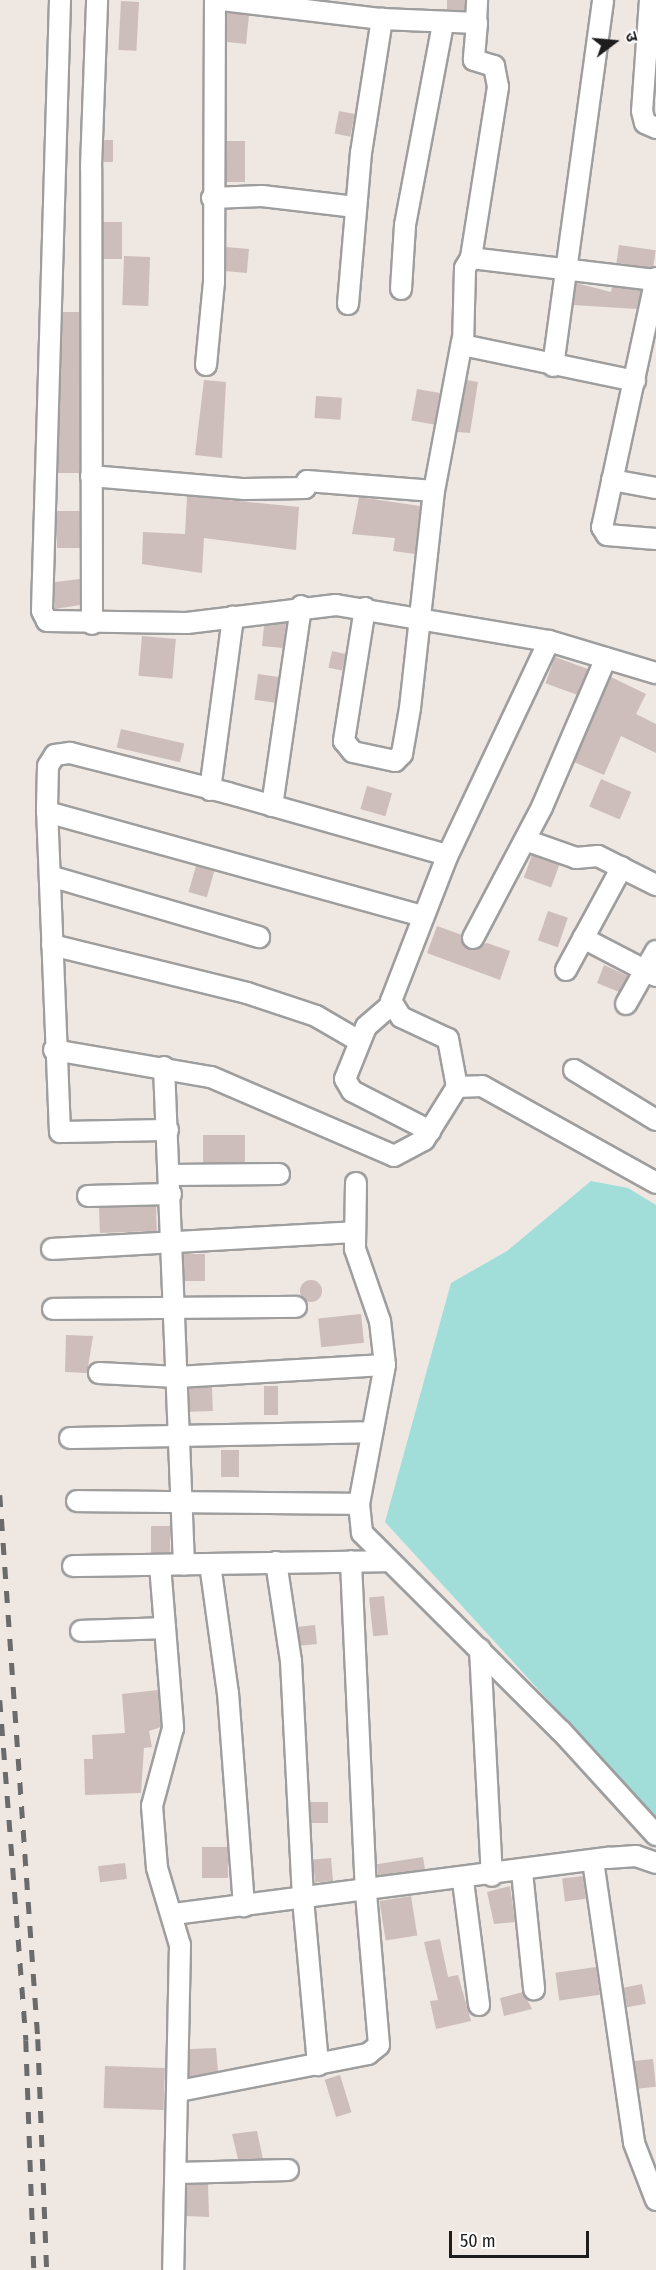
<!DOCTYPE html>
<meta charset="utf-8">
<style>
body{margin:0}
#map{position:relative;width:656px;height:2270px;overflow:hidden;background:#eee7e2;font-family:"Fira Sans Condensed","Noto Sans Devanagari",sans-serif}
div>[style]{position:absolute}
[style*='--x']{left:calc(var(--x)*1px);top:calc(var(--y)*1px);width:calc(var(--w)*1px);rotate:calc(var(--a)*1deg)}
.water>*{inset:0;background:#a1deda}
.building>*{inset:0;background:#cebebb;transform-origin:0 0}
.round{border-radius:50%}
.roads{filter:drop-shadow(2px 0 #9e9e9e) drop-shadow(-2px 0 #9e9e9e) drop-shadow(0 2px #9e9e9e) drop-shadow(0 -2px #9e9e9e)}
.minor>*{height:20px;margin:-10px;padding:0 10px;transform-origin:10px;border-radius:10px;background:#fff}
.rail>*{height:4.5px;margin-top:-2.25px;transform-origin:0;background:repeating-linear-gradient(90deg,#6b6b6b 0 12px,transparent 0 24px)}
span{translate:-50% -50%;white-space:nowrap;text-align:center;line-height:1.15;-webkit-text-stroke:4.5px #fff;paint-order:stroke}
.north{position:absolute;left:584px;top:12px;width:60px;height:60px;-webkit-text-stroke:4px #fff;paint-order:stroke;rotate:74deg;font-size:16px;font-weight:700;line-height:24px;text-align:center;color:#1d1d1d}
.north::after{content:'';display:block;margin:auto;width:21px;height:27px;background:#1d1d1d;clip-path:polygon(50% 0,100% 100%,50% 72%,0 100%)}
.scale{position:absolute;left:449px;top:2231px;width:140px;height:27px;box-sizing:border-box;border:3px solid #1d1d1d;border-top:0;padding-left:8px;font-size:18px;line-height:21px;white-space:nowrap;color:#1d1d1d;-webkit-text-stroke:4px #fff;paint-order:stroke}
</style>
<div id="map">
<div class="water">
<div style="clip-path:polygon(591px 1181px,628px 1188px,656px 1205px,656px 1818px,385px 1522px,451px 1283px,507px 1251px)"></div>
</div>
<div class="building">
<div style="left:447px;top:0;width:18px;height:10px"></div>
<div style="left:121px;top:1px;width:18px;height:49px;rotate:3deg"></div>
<div style="clip-path:polygon(227px 13px,249px 15px,246px 44px,227px 42px)"></div>
<div style="left:339px;top:111px;width:16px;height:23px;rotate:11deg"></div>
<div style="left:104px;top:140px;width:9px;height:22px"></div>
<div style="left:226px;top:141px;width:19px;height:41px"></div>
<div style="left:103px;top:222px;width:19px;height:37px"></div>
<div style="left:619px;top:245px;width:37px;height:18px;rotate:8deg"></div>
<div style="left:226px;top:247px;width:23px;height:24px;rotate:5deg"></div>
<div style="left:124px;top:256px;width:26px;height:49px;rotate:2deg"></div>
<div style="clip-path:polygon(576px 283px,611px 292px,612px 287px,641px 290px,637px 309px,573px 305px)"></div>
<div style="clip-path:polygon(63px 312px,79px 312px,80px 473px,58px 473px)"></div>
<div style="clip-path:polygon(204px 380px,226px 382px,222px 458px,195px 455px)"></div>
<div style="clip-path:polygon(467px 380px,478px 382px,470px 433px,457px 432px)"></div>
<div style="left:417px;top:389px;width:23px;height:32px;rotate:10deg"></div>
<div style="left:316px;top:396px;width:26px;height:22px;rotate:4deg"></div>
<div style="clip-path:polygon(187px 496px,299px 507px,296px 550px,204px 538px,202px 573px,142px 564px,143px 532px,185px 534px)"></div>
<div style="clip-path:polygon(359px 497px,420px 506px,415px 554px,393px 551px,395px 538px,352px 534px)"></div>
<div style="left:57px;top:511px;width:23px;height:37px"></div>
<div style="clip-path:polygon(80px 579px,80px 605px,55px 609px,55px 582px)"></div>
<div style="clip-path:polygon(286px 623px,283px 648px,262px 646px,264px 626px)"></div>
<div style="left:142px;top:636px;width:34px;height:40px;rotate:5deg"></div>
<div style="left:332px;top:651px;width:14px;height:17px;rotate:12deg"></div>
<div style="left:555px;top:657px;width:35px;height:28px;rotate:20deg"></div>
<div style="left:258px;top:674px;width:21px;height:26px;rotate:8deg"></div>
<div style="clip-path:polygon(611px 677px,646px 694px,636px 714px,656px 724px,656px 753px,621px 736px,604px 775px,574px 762px)"></div>
<div style="left:121px;top:729px;width:65px;height:19px;rotate:13deg"></div>
<div style="left:601px;top:779px;width:33px;height:30px;rotate:23deg"></div>
<div style="left:367px;top:786px;width:26px;height:24px;rotate:16deg"></div>
<div style="left:532px;top:855px;width:29px;height:24px;rotate:20deg"></div>
<div style="left:196px;top:866px;width:19px;height:27px;rotate:16deg"></div>
<div style="left:548px;top:911px;width:21px;height:31px;rotate:19deg"></div>
<div style="clip-path:polygon(437px 926px,462px 935px,468px 949px,487px 943px,510px 951px,500px 980px,427px 953px)"></div>
<div style="clip-path:polygon(604px 965px,628px 976px,619px 992px,597px 983px)"></div>
<div style="left:203px;top:1135px;width:42px;height:28px"></div>
<div style="left:156px;top:1206px;width:25px;height:57px;rotate:88deg"></div>
<div style="left:205px;top:1254px;width:27px;height:21px;rotate:90deg"></div>
<div class="round" style="left:300px;top:1280px;width:22px;height:22px"></div>
<div style="left:361px;top:1314px;width:29px;height:43px;rotate:84deg"></div>
<div style="clip-path:polygon(66px 1335px,93px 1336px,87px 1373px,65px 1372px)"></div>
<div style="left:264px;top:1386px;width:14px;height:29px"></div>
<div style="left:212px;top:1387px;width:24px;height:23px;rotate:88deg"></div>
<div style="left:221px;top:1450px;width:18px;height:27px"></div>
<div style="left:151px;top:1526px;width:19px;height:27px"></div>
<div style="left:384px;top:1596px;width:39px;height:15px;rotate:84deg"></div>
<div style="left:315px;top:1625px;width:19px;height:17px;rotate:84deg"></div>
<div style="clip-path:polygon(158px 1690px,161px 1727px,149px 1731px,152px 1747px,144px 1748px,141px 1793px,85px 1795px,84px 1759px,93px 1759px,92px 1735px,125px 1733px,122px 1694px)"></div>
<div style="left:310px;top:1802px;width:18px;height:21px"></div>
<div style="left:202px;top:1847px;width:26px;height:31px"></div>
<div style="left:423px;top:1857px;width:13px;height:47px;rotate:81deg"></div>
<div style="left:331px;top:1858px;width:23px;height:18px;rotate:85deg"></div>
<div style="left:125px;top:1863px;width:16px;height:27px;rotate:83deg"></div>
<div style="left:583px;top:1876px;width:23px;height:21px;rotate:83deg"></div>
<div style="clip-path:polygon(510px 1886px,515px 1922px,494px 1924px,487px 1892px)"></div>
<div style="left:411px;top:1896px;width:40px;height:32px;rotate:81deg"></div>
<div style="clip-path:polygon(440px 1939px,448px 1977px,458px 1975px,471px 2021px,436px 2029px,430px 2001px,438px 2000px,424px 1942px)"></div>
<div style="left:596px;top:1967px;width:28px;height:41px;rotate:82deg"></div>
<div style="left:642px;top:1984px;width:20px;height:19px;rotate:79deg"></div>
<div style="clip-path:polygon(523px 1992px,532px 2009px,504px 2016px,500px 1998px)"></div>
<div style="clip-path:polygon(216px 2048px,218px 2071px,189px 2077px,190px 2049px)"></div>
<div style="left:653px;top:2059px;width:28px;height:19px;rotate:84deg"></div>
<div style="left:105px;top:2066px;width:60px;height:42px;rotate:2deg"></div>
<div style="left:340px;top:2075px;width:39px;height:16px;rotate:73deg"></div>
<div style="clip-path:polygon(257px 2131px,263px 2159px,238px 2159px,232px 2134px)"></div>
<div style="clip-path:polygon(208px 2184px,209px 2217px,186px 2216px,187px 2185px)"></div>
</div>
<div class="roads">
<div class="minor">
<div style="--x:60;--y:0;--w:611;--a:91.69"></div>
<div style="--x:42;--y:611;--w:11;--a:63"></div>
<div style="--x:47;--y:621;--w:140;--a:0.8"></div>
<div style="--x:187;--y:623;--w:150;--a:-6.9"></div>
<div style="--x:336;--y:605;--w:216;--a:9.6"></div>
<div style="--x:549;--y:641;--w:112;--a:16.7"></div>
<div style="--x:222;--y:0;--w:161;--a:6.8"></div>
<div style="--x:382;--y:19;--w:95;--a:2.4"></div>
<div style="--x:477;--y:23;--w:37;--a:95"></div>
<div style="--x:474;--y:60;--w:21;--a:17"></div>
<div style="--x:494;--y:66;--w:21;--a:79"></div>
<div style="--x:498;--y:87;--w:173;--a:99"></div>
<div style="--x:650;--y:0;--w:111;--a:94.1"></div>
<div style="--x:642;--y:111;--w:12;--a:76"></div>
<div style="--x:645;--y:123;--w:12;--a:24"></div>
<div style="--x:476;--y:22;--w:22;--a:-87"></div>
<div style="--x:212;--y:198;--w:50;--a:-2.3"></div>
<div style="--x:262;--y:196;--w:94;--a:6.7"></div>
<div style="--x:656;--y:278;--w:255;--a:102.2"></div>
<div style="--x:602;--y:527;--w:9;--a:58"></div>
<div style="--x:607;--y:535;--w:49;--a:4.7"></div>
<div style="--x:401;--y:289;--w:64;--a:-86.4"></div>
<div style="--x:405;--y:225;--w:206;--a:-79.3"></div>
<div style="--x:348;--y:304;--w:152;--a:-85.1"></div>
<div style="--x:361;--y:153;--w:136;--a:-81.1"></div>
<div style="--x:206;--y:365;--w:83;--a:-84.5"></div>
<div style="--x:214;--y:282;--w:282;--a:-89.8"></div>
<div style="--x:553;--y:366;--w:369;--a:-82.2"></div>
<div style="--x:635;--y:381;--w:176;--a:-168.2"></div>
<div style="--x:463;--y:345;--w:77;--a:-88.5"></div>
<div style="--x:465;--y:268;--w:12;--a:-59"></div>
<div style="--x:471;--y:258;--w:186;--a:6.8"></div>
<div style="--x:91;--y:476;--w:154;--a:4.9"></div>
<div style="--x:244;--y:489;--w:61;--a:-0.9"></div>
<div style="--x:305;--y:488;--w:7;--a:-74"></div>
<div style="--x:307;--y:481;--w:127;--a:4.5"></div>
<div style="--x:612;--y:480;--w:45;--a:10.3"></div>
<div style="--x:365;--y:608;--w:135;--a:99"></div>
<div style="--x:344;--y:741;--w:14;--a:51"></div>
<div style="--x:353;--y:752;--w:43;--a:12.1"></div>
<div style="--x:395;--y:761;--w:10;--a:-45"></div>
<div style="--x:402;--y:754;--w:47;--a:-80.1"></div>
<div style="--x:410;--y:708;--w:218;--a:-83.7"></div>
<div style="--x:434;--y:491;--w:152;--a:-79.4"></div>
<div style="--x:92;--y:624;--w:457;--a:-90.1"></div>
<div style="--x:91;--y:167;--w:167;--a:-87.9"></div>
<div style="--x:210;--y:790;--w:175;--a:-82.4"></div>
<div style="--x:272;--y:806;--w:202;--a:-81.7"></div>
<div style="--x:47;--y:812;--w:388;--a:15.5"></div>
<div style="--x:525;--y:840;--w:54;--a:19.4"></div>
<div style="--x:576;--y:858;--w:22;--a:-5"></div>
<div style="--x:598;--y:856;--w:65;--a:26.6"></div>
<div style="--x:50;--y:876;--w:218;--a:16.3"></div>
<div style="--x:473;--y:938;--w:148;--a:-62.2"></div>
<div style="--x:542;--y:807;--w:162;--a:-66.8"></div>
<div style="--x:583;--y:938;--w:82;--a:27.5"></div>
<div style="--x:52;--y:945;--w:201;--a:13.8"></div>
<div style="--x:247;--y:993;--w:73;--a:18.4"></div>
<div style="--x:316;--y:1016;--w:50;--a:30.2"></div>
<div style="--x:566;--y:970;--w:117;--a:-61.5"></div>
<div style="--x:626;--y:1004;--w:61;--a:-60.5"></div>
<div style="--x:391;--y:1005;--w:33;--a:139"></div>
<div style="--x:366;--y:1027;--w:56;--a:112"></div>
<div style="--x:345;--y:1079;--w:14;--a:60"></div>
<div style="--x:352;--y:1091;--w:88;--a:27.1"></div>
<div style="--x:54;--y:1050;--w:159;--a:9.8"></div>
<div style="--x:211;--y:1077;--w:199;--a:23.3"></div>
<div style="--x:394;--y:1156;--w:34;--a:-28"></div>
<div style="--x:424;--y:1140;--w:62;--a:-58.1"></div>
<div style="--x:457;--y:1087;--w:25;--a:-2"></div>
<div style="--x:482;--y:1086;--w:199;--a:29.1"></div>
<div style="--x:164;--y:1067;--w:498;--a:87.7"></div>
<div style="--x:574;--y:1070;--w:96;--a:31.4"></div>
<div style="--x:457;--y:1087;--w:49;--a:-100.6"></div>
<div style="--x:448;--y:1039;--w:52;--a:-154.9"></div>
<div style="--x:401;--y:1017;--w:19;--a:-122"></div>
<div style="--x:391;--y:1001;--w:152;--a:-68.8"></div>
<div style="--x:446;--y:859;--w:241;--a:-64.7"></div>
<div style="--x:168;--y:1130;--w:108;--a:178.9"></div>
<div style="--x:60;--y:1132;--w:325;--a:-92.3"></div>
<div style="--x:47;--y:807;--w:41;--a:-88.6"></div>
<div style="--x:48;--y:766;--w:13;--a:-58"></div>
<div style="--x:55;--y:755;--w:15;--a:-8"></div>
<div style="--x:70;--y:753;--w:163;--a:14.2"></div>
<div style="--x:228;--y:793;--w:228;--a:15.8"></div>
<div style="--x:170;--y:1175;--w:109;--a:-0.5"></div>
<div style="--x:356;--y:1183;--w:66;--a:90.9"></div>
<div style="--x:355;--y:1249;--w:76;--a:70.9"></div>
<div style="--x:380;--y:1321;--w:44;--a:83.5"></div>
<div style="--x:385;--y:1365;--w:141;--a:100.6"></div>
<div style="--x:359;--y:1504;--w:29;--a:84"></div>
<div style="--x:362;--y:1533;--w:281;--a:44.9"></div>
<div style="--x:561;--y:1731;--w:141;--a:47.6"></div>
<div style="--x:88;--y:1196;--w:83;--a:-1.4"></div>
<div style="--x:52;--y:1249;--w:301;--a:-3.2"></div>
<div style="--x:53;--y:1309;--w:243;--a:-0.5"></div>
<div style="--x:99;--y:1373;--w:78;--a:2.9"></div>
<div style="--x:177;--y:1377;--w:208;--a:-3.3"></div>
<div style="--x:70;--y:1438;--w:302;--a:-1.1"></div>
<div style="--x:77;--y:1501;--w:282;--a:0.6"></div>
<div style="--x:276;--y:1562;--w:100;--a:81.4"></div>
<div style="--x:291;--y:1661;--w:238;--a:87.1"></div>
<div style="--x:303;--y:1899;--w:167;--a:84.8"></div>
<div style="--x:210;--y:1564;--w:130;--a:82.1"></div>
<div style="--x:228;--y:1693;--w:214;--a:85.7"></div>
<div style="--x:160;--y:1565;--w:164;--a:85.4"></div>
<div style="--x:173;--y:1728;--w:81;--a:105.1"></div>
<div style="--x:152;--y:1806;--w:62;--a:85.4"></div>
<div style="--x:157;--y:1868;--w:80;--a:73.4"></div>
<div style="--x:180;--y:1945;--w:325;--a:91.2"></div>
<div style="--x:73;--y:1566;--w:315;--a:-0.9"></div>
<div style="--x:81;--y:1631;--w:84;--a:-2"></div>
<div style="--x:480;--y:1649;--w:227;--a:87"></div>
<div style="--x:593;--y:1861;--w:285;--a:81.7"></div>
<div style="--x:634;--y:2143;--w:61;--a:68.9"></div>
<div style="--x:522;--y:1872;--w:118;--a:84.1"></div>
<div style="--x:463;--y:1881;--w:125;--a:82.6"></div>
<div style="--x:174;--y:1914;--w:438;--a:-7.4"></div>
<div style="--x:608;--y:1858;--w:28;--a:-4"></div>
<div style="--x:636;--y:1856;--w:21;--a:19"></div>
<div style="--x:179;--y:2091;--w:193;--a:-11.1"></div>
<div style="--x:368;--y:2054;--w:14;--a:-39"></div>
<div style="--x:379;--y:2045;--w:153;--a:-94.9"></div>
<div style="--x:366;--y:1893;--w:332;--a:-92.6"></div>
<div style="--x:178;--y:2173;--w:110;--a:-1.6"></div>
</div>
</div>
<div class="rail">
<div style="--x:0;--y:1495;--w:545;--a:86"></div>
<div style="--x:38;--y:2039;--w:231;--a:87.8"></div>
<div style="--x:0;--y:1700;--w:341;--a:85.6"></div>
<div style="--x:26;--y:2040;--w:230;--a:88"></div>
</div>
<div class="north">उ</div>
<div class="scale">50 m</div>
</div>
